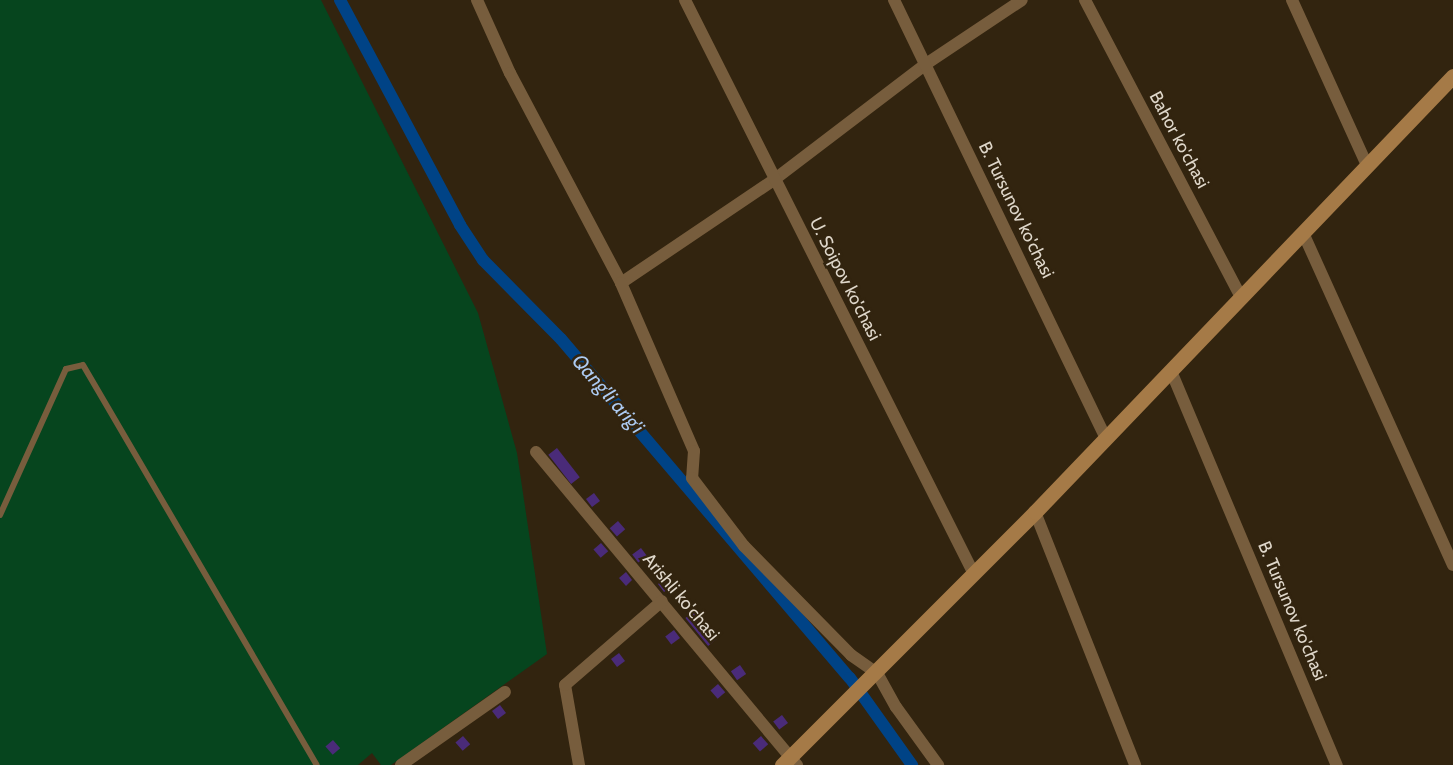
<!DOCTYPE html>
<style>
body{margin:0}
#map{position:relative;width:1453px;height:765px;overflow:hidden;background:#32240f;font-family:Cabin,sans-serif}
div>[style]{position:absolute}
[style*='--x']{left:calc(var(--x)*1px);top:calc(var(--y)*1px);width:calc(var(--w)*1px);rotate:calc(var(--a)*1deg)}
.green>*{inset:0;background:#06451e}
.canal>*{height:12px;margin:-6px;padding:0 6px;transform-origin:6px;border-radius:6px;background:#004386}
.building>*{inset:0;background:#4a2b79;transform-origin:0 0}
.lane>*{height:6px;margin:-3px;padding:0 3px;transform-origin:3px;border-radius:3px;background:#775d3d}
.street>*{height:12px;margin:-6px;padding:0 6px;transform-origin:6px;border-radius:6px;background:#775d3d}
.secondary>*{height:15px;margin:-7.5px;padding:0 7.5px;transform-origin:7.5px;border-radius:7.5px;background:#a57a47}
span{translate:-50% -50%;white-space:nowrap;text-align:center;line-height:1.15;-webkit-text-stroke:5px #32240f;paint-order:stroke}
.street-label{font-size:18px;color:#dfd7ca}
.water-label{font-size:20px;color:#adcbf2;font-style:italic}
</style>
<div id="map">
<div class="green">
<div style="clip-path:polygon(0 0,321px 0,478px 313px,517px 453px,547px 654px,391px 765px,381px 765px,372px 753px,358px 765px,0 765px)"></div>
</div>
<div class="canal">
<div style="--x:340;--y:0;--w:255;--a:61.9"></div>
<div style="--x:460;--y:225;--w:42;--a:56.7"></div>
<div style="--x:483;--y:260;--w:111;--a:45.4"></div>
<div style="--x:561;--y:339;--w:445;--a:49.6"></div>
<div style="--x:850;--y:678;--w:107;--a:54.5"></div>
</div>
<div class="building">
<div style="left:557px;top:448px;width:37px;height:11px;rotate:52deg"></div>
<div style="left:594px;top:493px;width:10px;height:10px;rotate:53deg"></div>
<div style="left:618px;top:521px;width:11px;height:11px;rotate:49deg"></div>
<div style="left:601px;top:543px;width:11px;height:10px;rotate:49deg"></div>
<div style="left:641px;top:548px;width:10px;height:11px;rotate:53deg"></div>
<div style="clip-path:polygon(626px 572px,632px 580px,626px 586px,619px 578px)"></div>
<div style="left:666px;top:578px;width:10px;height:10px;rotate:53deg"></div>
<div style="left:694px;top:611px;width:36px;height:11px;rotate:51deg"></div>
<div style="left:674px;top:630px;width:10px;height:11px;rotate:53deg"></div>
<div style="left:619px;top:653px;width:10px;height:10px;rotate:53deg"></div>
<div style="left:740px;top:665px;width:11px;height:11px;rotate:56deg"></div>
<div style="left:718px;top:684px;width:11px;height:10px;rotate:49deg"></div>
<div style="left:500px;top:705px;width:10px;height:10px;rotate:53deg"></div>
<div style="left:782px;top:715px;width:10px;height:11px;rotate:53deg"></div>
<div style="left:463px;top:736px;width:11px;height:10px;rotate:49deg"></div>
<div style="left:761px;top:736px;width:11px;height:11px;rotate:49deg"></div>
<div style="left:333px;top:740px;width:11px;height:10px;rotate:49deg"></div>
</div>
<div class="lane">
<div style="--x:0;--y:515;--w:160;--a:-65.7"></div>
<div style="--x:66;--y:369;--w:17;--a:-13"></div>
<div style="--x:83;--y:365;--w:463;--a:59.7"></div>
</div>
<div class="street">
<div style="--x:477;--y:0;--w:80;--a:65.7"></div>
<div style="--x:510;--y:73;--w:238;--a:62.1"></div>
<div style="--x:621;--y:283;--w:186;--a:-34"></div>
<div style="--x:775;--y:179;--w:190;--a:-37.3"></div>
<div style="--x:926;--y:64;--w:115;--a:-33.7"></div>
<div style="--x:685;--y:0;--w:643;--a:63.28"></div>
<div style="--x:894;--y:0;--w:485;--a:64.2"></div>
<div style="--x:1085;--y:0;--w:335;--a:62.3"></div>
<div style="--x:1292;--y:0;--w:181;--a:65.6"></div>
<div style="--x:1304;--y:235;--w:362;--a:65.7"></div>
<div style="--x:621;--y:283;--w:183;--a:66.5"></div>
<div style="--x:694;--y:451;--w:27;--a:94"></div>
<div style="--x:692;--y:478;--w:86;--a:52.6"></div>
<div style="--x:744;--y:546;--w:153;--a:45.5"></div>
<div style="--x:851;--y:655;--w:32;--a:35"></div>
<div style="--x:877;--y:673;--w:39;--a:61"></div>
<div style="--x:896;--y:707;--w:72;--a:54.1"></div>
<div style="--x:1171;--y:371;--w:428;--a:67.2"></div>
<div style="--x:536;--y:452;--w:408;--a:50.2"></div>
<div style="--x:1035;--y:512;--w:272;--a:68.4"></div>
<div style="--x:401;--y:765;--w:127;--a:-35.1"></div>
<div style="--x:579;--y:765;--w:81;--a:-99.9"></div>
<div style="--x:565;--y:685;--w:128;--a:-40.9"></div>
</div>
<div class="secondary">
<div style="--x:782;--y:765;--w:358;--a:-45"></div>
<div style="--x:1035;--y:512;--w:604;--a:-46.21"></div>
</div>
<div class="street-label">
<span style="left:1179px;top:140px;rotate:62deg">Bahor ko'chasi</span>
<span style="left:1016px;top:210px;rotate:64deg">B. Tursunov ko'chasi</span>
<span style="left:845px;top:279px;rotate:63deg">U. Soipov ko'chasi</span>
<span style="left:681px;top:597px;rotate:50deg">Arishli ko'chasi</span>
<span style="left:1292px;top:611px;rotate:67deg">B. Tursunov ko'chasi</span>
</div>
<div class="water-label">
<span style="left:608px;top:394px;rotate:49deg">Qang'li arig'i</span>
</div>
</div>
